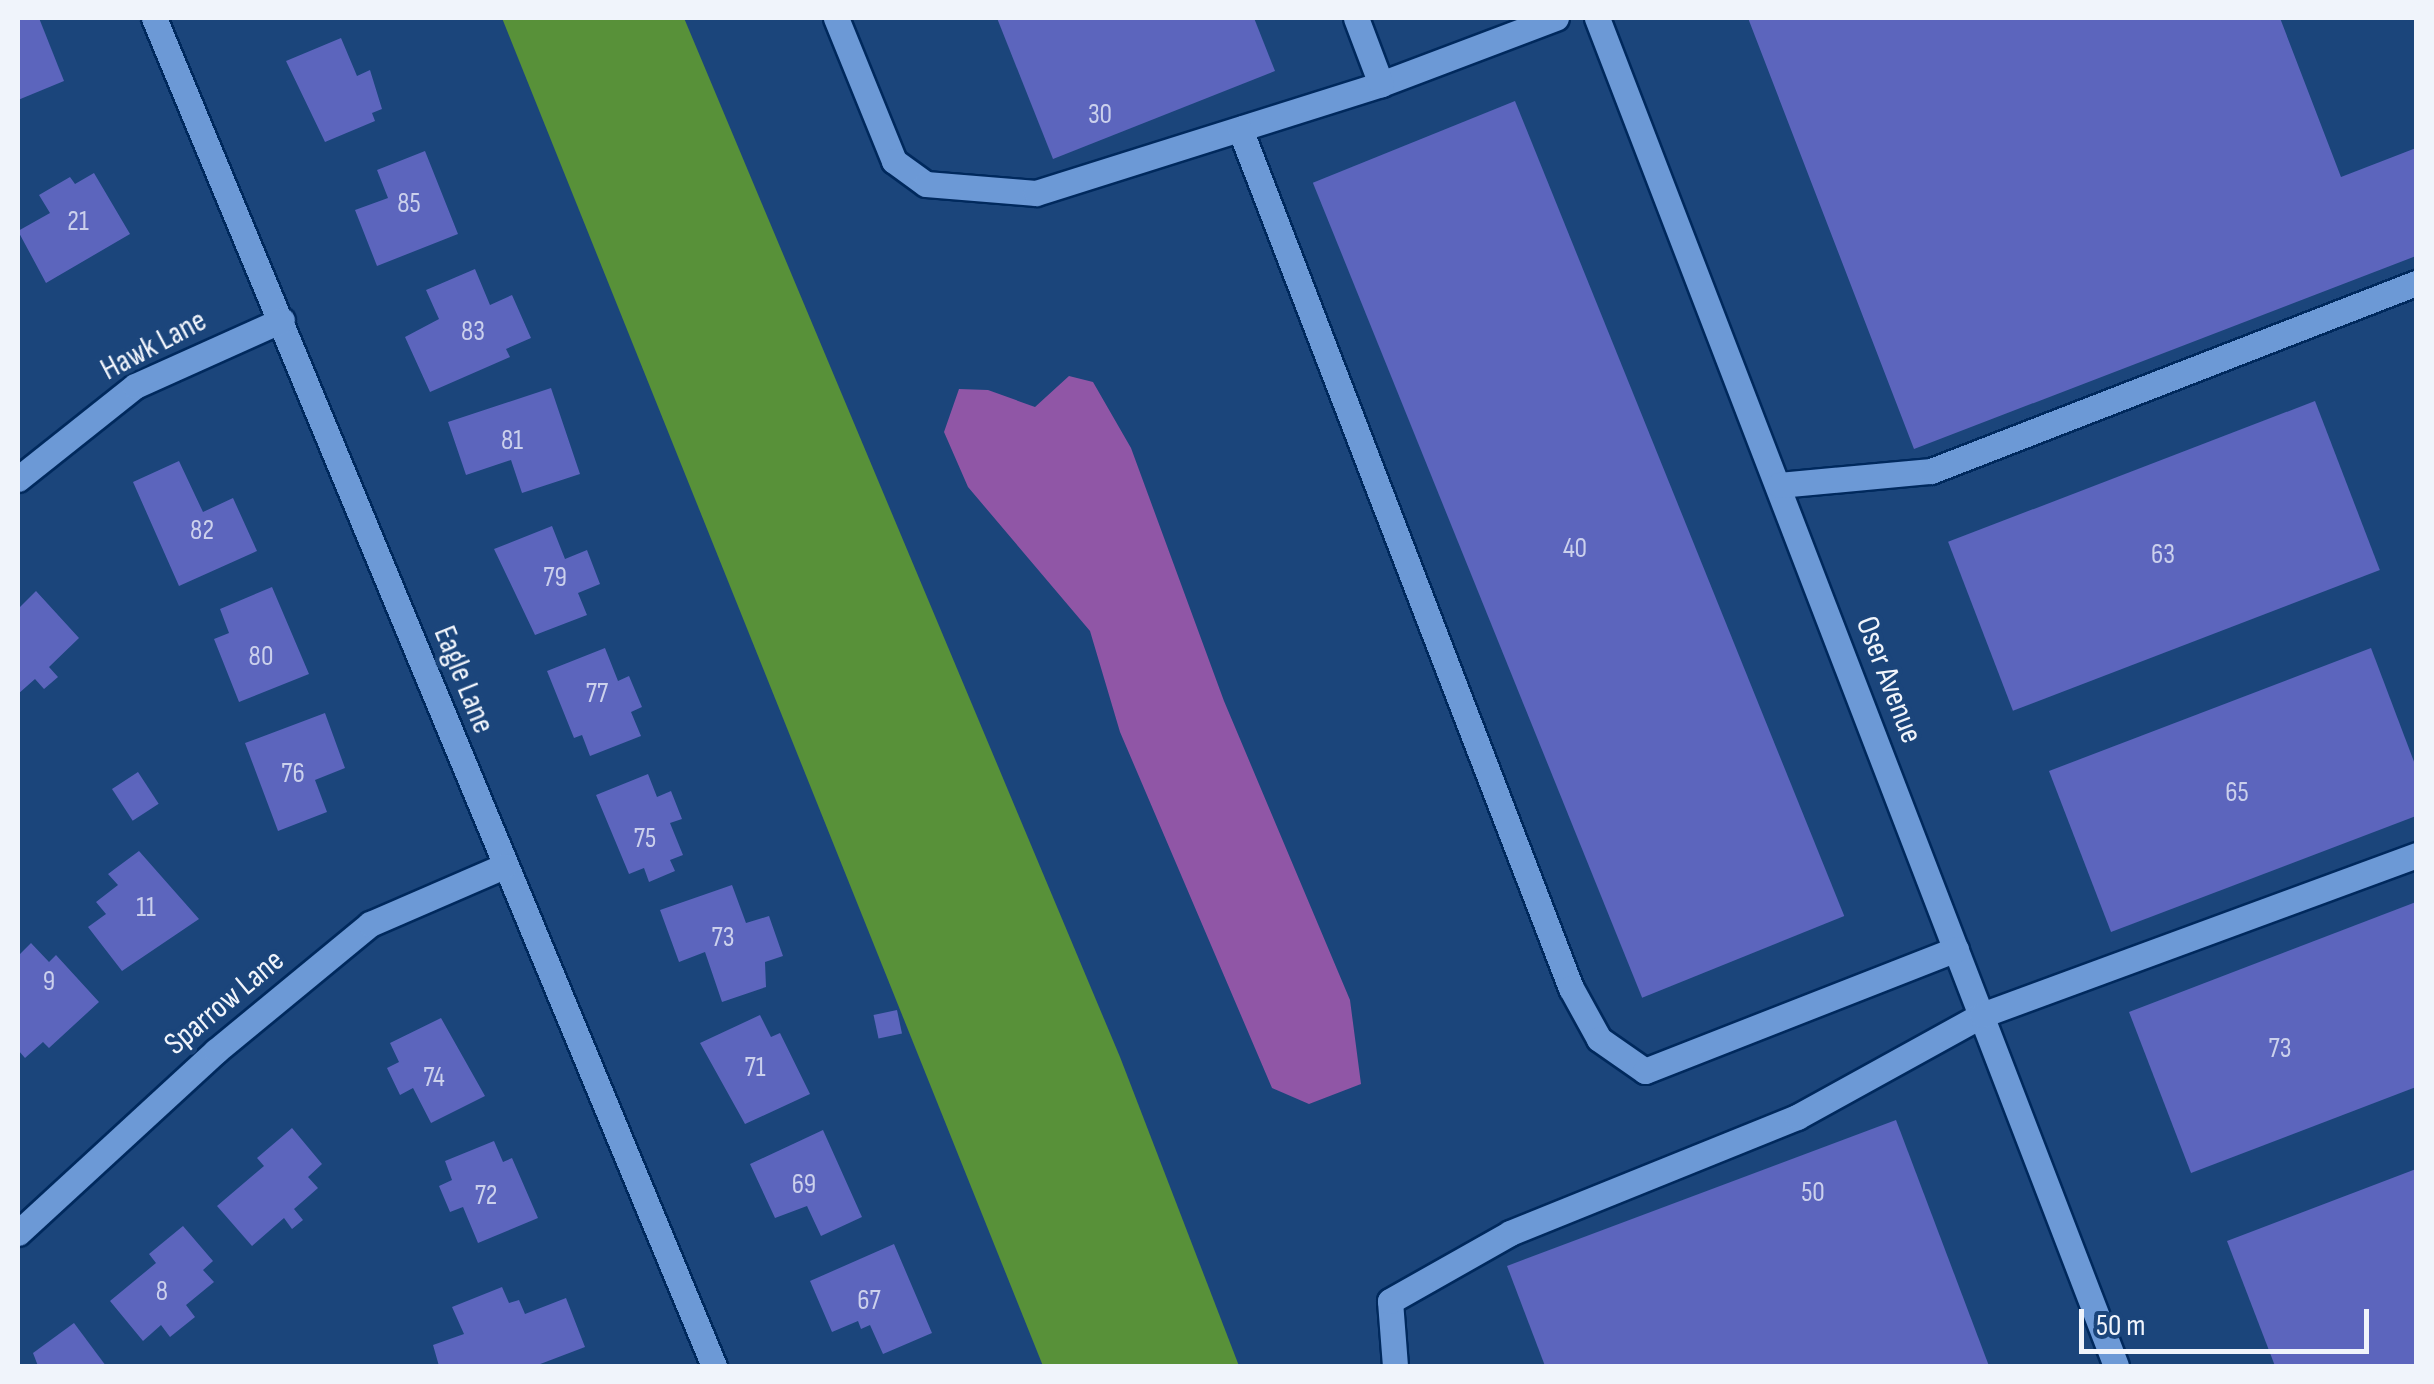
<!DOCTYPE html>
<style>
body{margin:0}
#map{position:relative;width:2434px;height:1384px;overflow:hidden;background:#1b457b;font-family:"Sofia Sans Condensed",sans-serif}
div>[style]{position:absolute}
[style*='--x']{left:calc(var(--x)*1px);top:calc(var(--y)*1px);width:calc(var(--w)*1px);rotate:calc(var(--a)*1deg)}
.forest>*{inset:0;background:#589139}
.water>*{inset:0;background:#9056a6}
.building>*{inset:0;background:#5c65bd;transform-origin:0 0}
.roads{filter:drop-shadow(2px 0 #00295d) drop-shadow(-2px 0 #00295d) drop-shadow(0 2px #00295d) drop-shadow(0 -2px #00295d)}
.minor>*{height:25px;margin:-12.5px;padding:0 12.5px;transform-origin:12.5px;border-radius:12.5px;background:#6c99d6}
span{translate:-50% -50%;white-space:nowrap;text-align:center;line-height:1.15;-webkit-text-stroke:9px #1b457b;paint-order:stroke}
.number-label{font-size:28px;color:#cbd0ec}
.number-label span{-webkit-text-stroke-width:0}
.street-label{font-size:32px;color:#f0f4fb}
.frame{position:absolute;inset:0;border:20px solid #f0f4fb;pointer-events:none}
.scale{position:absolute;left:2079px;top:1309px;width:290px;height:45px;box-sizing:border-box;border:5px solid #f0f4fb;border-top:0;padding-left:12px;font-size:30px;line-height:35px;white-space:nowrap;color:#f0f4fb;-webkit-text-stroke:8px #1b457b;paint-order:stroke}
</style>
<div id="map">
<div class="forest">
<div style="clip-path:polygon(502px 18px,684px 18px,1120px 1057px,1239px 1366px,1043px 1366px)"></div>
</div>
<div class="water">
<div style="clip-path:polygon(1069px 376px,1093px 382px,1131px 448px,1224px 701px,1350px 1000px,1361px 1084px,1309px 1104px,1272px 1088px,1120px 732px,1090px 631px,968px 487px,944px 432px,959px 389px,988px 390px,1035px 407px)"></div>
</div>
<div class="building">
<div style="clip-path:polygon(18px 18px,39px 18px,64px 81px,18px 100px)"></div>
<div style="clip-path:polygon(997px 18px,1254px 18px,1275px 71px,1053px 159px)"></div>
<div style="clip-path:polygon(1748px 18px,2280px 18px,2341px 177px,2416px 148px,2416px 256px,1914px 449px)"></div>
<div style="clip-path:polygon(341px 38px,357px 76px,370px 70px,382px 109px,372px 113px,375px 121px,325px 142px,286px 61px)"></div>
<div style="left:1515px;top:101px;width:879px;height:218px;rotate:68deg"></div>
<div style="clip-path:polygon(425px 151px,458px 234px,377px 266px,355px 210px,388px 198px,377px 170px)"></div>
<div style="clip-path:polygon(94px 173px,130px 234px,46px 283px,18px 231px,50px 213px,39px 195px,70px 177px,75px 184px)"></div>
<div style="clip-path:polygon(475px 269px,490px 305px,512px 295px,531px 338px,506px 349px,510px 357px,430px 392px,405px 337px,439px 319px,426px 290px)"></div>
<div style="clip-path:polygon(551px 388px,580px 474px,522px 493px,511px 460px,466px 475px,448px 422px)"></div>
<div style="left:2315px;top:401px;width:181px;height:393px;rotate:69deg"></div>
<div style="clip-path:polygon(179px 461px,203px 512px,233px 498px,257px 551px,179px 586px,133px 482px)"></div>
<div style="clip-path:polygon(552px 526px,565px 559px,587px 550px,600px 584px,578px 593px,587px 615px,535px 635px,494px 549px)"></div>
<div style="clip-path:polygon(272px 587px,309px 674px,239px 702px,214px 639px,229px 633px,220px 609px)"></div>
<div style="clip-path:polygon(36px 591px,79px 638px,49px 667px,58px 677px,44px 689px,35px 679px,18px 694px,18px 609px)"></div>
<div style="clip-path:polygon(605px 648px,618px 681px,629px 676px,642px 707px,631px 712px,641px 736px,590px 756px,582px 735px,574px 738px,547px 671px)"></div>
<div style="clip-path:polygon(2371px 648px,2416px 767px,2416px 816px,2111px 932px,2049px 771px)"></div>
<div style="clip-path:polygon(325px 713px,345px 768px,315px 780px,327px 812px,278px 831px,245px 743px)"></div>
<div style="left:138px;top:772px;width:38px;height:31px;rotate:57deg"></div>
<div style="clip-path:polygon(648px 774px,657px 797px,671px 791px,682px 819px,670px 823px,683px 855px,670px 860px,675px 871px,649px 882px,644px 868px,629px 874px,596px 795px)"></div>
<div style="clip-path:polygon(139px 851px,199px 919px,122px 971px,88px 927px,106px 914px,96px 902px,118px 885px,108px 874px)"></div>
<div style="clip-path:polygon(732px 885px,746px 923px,769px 916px,783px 956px,765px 962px,766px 987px,722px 1002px,705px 952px,679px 962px,660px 910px)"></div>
<div style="clip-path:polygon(2416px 902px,2416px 1087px,2191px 1173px,2129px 1012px)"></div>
<div style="clip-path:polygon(31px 943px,49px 962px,56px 955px,99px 1002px,49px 1048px,43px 1042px,25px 1058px,18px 1050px,18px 956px)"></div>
<div style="left:897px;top:1010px;width:24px;height:24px;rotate:78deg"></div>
<div style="clip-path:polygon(760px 1015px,771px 1037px,780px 1033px,810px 1094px,745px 1124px,700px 1043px)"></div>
<div style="clip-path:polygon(441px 1018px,485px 1096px,431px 1123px,413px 1088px,400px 1095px,387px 1068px,399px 1062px,390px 1043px)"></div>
<div style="clip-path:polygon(1896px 1120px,1989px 1366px,1545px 1366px,1507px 1266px)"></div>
<div style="clip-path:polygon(292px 1128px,322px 1164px,308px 1177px,318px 1188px,294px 1209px,303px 1220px,292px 1229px,284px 1218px,252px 1246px,217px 1206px,264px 1166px,257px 1158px)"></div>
<div style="clip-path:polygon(823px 1130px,862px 1217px,821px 1236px,807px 1206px,775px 1218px,750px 1164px)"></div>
<div style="clip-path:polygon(494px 1141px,503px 1162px,512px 1158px,538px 1218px,478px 1243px,463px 1207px,450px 1212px,439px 1186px,452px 1180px,445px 1161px)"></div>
<div style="clip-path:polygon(2416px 1169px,2416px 1366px,2275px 1366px,2227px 1241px)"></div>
<div style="clip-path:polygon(183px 1226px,213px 1261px,203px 1270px,214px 1282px,186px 1305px,195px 1317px,170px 1337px,161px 1325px,143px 1341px,110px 1301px,156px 1263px,149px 1254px)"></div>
<div style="clip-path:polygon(894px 1244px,932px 1333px,883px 1354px,870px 1325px,861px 1329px,858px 1321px,832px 1332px,810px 1281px)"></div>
<div style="clip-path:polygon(502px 1287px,509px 1303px,519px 1300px,525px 1314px,566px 1298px,585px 1347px,535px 1366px,439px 1366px,433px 1345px,464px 1334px,452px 1307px)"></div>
<div style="clip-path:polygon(74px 1323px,106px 1366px,38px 1366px,33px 1353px)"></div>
</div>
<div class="roads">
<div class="minor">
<div style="--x:154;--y:18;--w:1460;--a:67.44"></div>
<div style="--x:836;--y:18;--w:154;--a:67.9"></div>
<div style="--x:894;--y:161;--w:39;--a:36"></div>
<div style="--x:926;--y:184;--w:110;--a:4.7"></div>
<div style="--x:1036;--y:193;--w:362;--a:-17.5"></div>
<div style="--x:1381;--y:84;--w:187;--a:-20.7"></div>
<div style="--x:1356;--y:18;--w:71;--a:69.3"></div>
<div style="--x:1597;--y:18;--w:1444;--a:68.94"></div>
<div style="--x:1240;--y:129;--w:921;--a:68.93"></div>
<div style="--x:1571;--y:988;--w:58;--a:61.2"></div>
<div style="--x:1599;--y:1039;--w:56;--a:34.8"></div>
<div style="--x:1645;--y:1071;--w:334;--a:-21.4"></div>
<div style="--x:18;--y:479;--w:149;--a:-38.5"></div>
<div style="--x:135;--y:386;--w:161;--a:-24.2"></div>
<div style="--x:1779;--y:485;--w:153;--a:-5.3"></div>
<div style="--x:1931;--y:471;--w:520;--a:-21.19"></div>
<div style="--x:18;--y:1233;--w:269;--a:-42.6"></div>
<div style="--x:216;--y:1051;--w:200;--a:-39.5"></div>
<div style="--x:370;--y:924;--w:146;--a:-23.4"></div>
<div style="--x:1395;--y:1366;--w:65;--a:-94.4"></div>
<div style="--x:1390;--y:1301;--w:138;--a:-29.5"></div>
<div style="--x:1510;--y:1233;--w:310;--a:-22"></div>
<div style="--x:1797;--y:1117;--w:211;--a:-28.9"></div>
<div style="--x:1982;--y:1015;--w:463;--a:-20.2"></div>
</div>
</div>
<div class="number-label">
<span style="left:1100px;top:115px">30</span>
<span style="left:409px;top:204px">85</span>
<span style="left:78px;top:222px">21</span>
<span style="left:473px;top:332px">83</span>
<span style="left:512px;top:441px">81</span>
<span style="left:202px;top:531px">82</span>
<span style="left:1575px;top:549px">40</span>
<span style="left:2163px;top:555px">63</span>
<span style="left:555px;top:578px">79</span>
<span style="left:261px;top:657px">80</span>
<span style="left:597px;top:694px">77</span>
<span style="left:293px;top:774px">76</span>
<span style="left:2237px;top:793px">65</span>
<span style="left:645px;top:839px">75</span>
<span style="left:146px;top:908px">11</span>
<span style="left:723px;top:938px">73</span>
<span style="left:49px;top:982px">9</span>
<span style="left:2280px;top:1049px">73</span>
<span style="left:755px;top:1068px">71</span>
<span style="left:434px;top:1078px">74</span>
<span style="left:804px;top:1185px">69</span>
<span style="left:1813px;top:1193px">50</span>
<span style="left:486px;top:1196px">72</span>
<span style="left:162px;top:1292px">8</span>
<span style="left:869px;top:1301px">67</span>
</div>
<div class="street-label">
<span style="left:154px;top:346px;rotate:-28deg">Hawk Lane</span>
<span style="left:463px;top:680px;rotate:68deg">Eagle Lane</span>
<span style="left:1888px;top:680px;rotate:69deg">Oser Avenue</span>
<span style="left:225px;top:1003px;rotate:-40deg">Sparrow Lane</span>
</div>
<div class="frame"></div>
<div class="scale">50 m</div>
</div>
